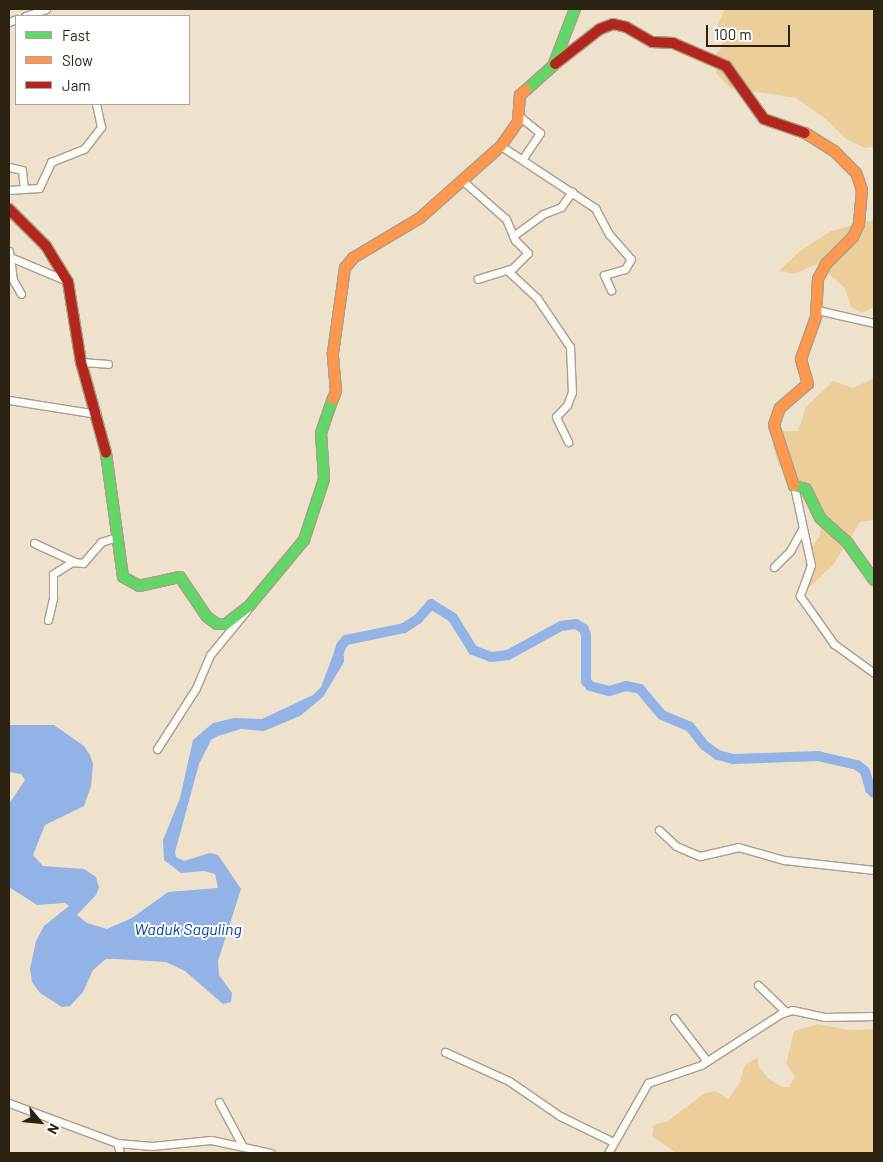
<!DOCTYPE html>
<style>
body{margin:0}
#map{position:relative;width:883px;height:1162px;overflow:hidden;background:#efe2cc;font-family:Barlow,sans-serif}
div>[style]{position:absolute}
[style*='--x']{left:calc(var(--x)*1px);top:calc(var(--y)*1px);width:calc(var(--w)*1px);rotate:calc(var(--a)*1deg)}
.green>*{inset:0;background:#ecce9a}
.water>*{inset:0;background:#93b2e5}
.river>*{height:10px;margin:-5px;padding:0 5px;transform-origin:5px;border-radius:5px;background:#93b2e5}
.roads{filter:drop-shadow(1px 0 #a89e8d) drop-shadow(-1px 0 #a89e8d) drop-shadow(0 1px #a89e8d) drop-shadow(0 -1px #a89e8d)}
.street>*{height:7px;margin:-3.5px;padding:0 3.5px;transform-origin:3.5px;border-radius:3.5px;background:#fdfbf7}
.fast>*{height:10px;margin:-5px;padding:0 5px;transform-origin:5px;border-radius:5px;background:#63d668}
.slow>*{height:10px;margin:-5px;padding:0 5px;transform-origin:5px;border-radius:5px;background:#ff974d}
.jam>*{height:10px;margin:-5px;padding:0 5px;transform-origin:5px;border-radius:5px;background:#b3261e}
span{translate:-50% -50%;white-space:nowrap;text-align:center;line-height:1.15;-webkit-text-stroke:4px #fff;paint-order:stroke}
.water-label{font-size:16px;color:#0442a0;font-style:italic}
.frame{position:absolute;inset:0;border:10px solid #2b2212;pointer-events:none}
.legend{position:absolute;left:15px;top:15px;width:175px;height:90px;box-sizing:border-box;background:#fff;border:1px solid #aaa7a0;margin:0;padding:6px 9px;list-style:none;font-size:15px;color:#2b2212}
.legend li{display:flex;align-items:center;gap:10px;height:25px}
.legend b{width:25px;border:1px solid #aaa7a0}
.north{position:absolute;left:15px;top:1097px;width:50px;height:50px;-webkit-text-stroke:4px #fff;paint-order:stroke;rotate:118deg;font-size:14px;font-weight:700;line-height:20px;text-align:center;color:#2b2212}
.north::after{content:'';display:block;margin:auto;width:18px;height:22px;background:#2b2212;clip-path:polygon(50% 0,100% 100%,50% 72%,0 100%)}
.scale{position:absolute;left:706px;top:25px;width:84px;height:22px;box-sizing:border-box;border:2px solid #2b2212;border-top:0;padding-left:6px;font-size:15px;line-height:18px;white-space:nowrap;color:#2b2212;-webkit-text-stroke:4px #fff;paint-order:stroke}
</style>
<div id="map">
<div class="green">
<div style="clip-path:polygon(725px 9px,874px 9px,874px 147px,865px 148px,846px 139px,827px 120px,796px 98px,730px 88px,716px 73px,716px 54px,723px 46px,717px 26px)"></div>
<div style="clip-path:polygon(874px 220px,874px 307px,862px 313px,851px 307px,845px 288px,817px 264px,794px 274px,779px 271px,800px 251px,831px 231px)"></div>
<div style="clip-path:polygon(874px 378px,874px 520px,860px 522px,833px 565px,804px 592px,806px 554px,820px 536px,821px 516px,806px 487px,779px 466px,773px 446px,773px 432px,798px 431px,806px 407px,833px 381px,853px 388px)"></div>
<div style="clip-path:polygon(818px 1024px,848px 1030px,874px 1029px,874px 1153px,676px 1153px,652px 1136px,654px 1125px,668px 1121px,705px 1093px,716px 1091px,728px 1099px,739px 1084px,745px 1065px,757px 1058px,759px 1067px,769px 1079px,782px 1087px,789px 1087px,795px 1076px,786px 1064px,794px 1031px)"></div>
</div>
<div class="water">
<div style="clip-path:polygon(338px 653px,344px 656px,344px 662px,323px 697px,300px 716px,264px 731px,241px 729px,218px 736px,211px 740px,199px 764px,175px 852px,176px 857px,184px 861px,210px 853px,218px 855px,241px 889px,218px 961px,219px 975px,232px 993px,231px 1002px,223px 1004px,185px 971px,166px 962px,116px 959px,106px 959px,93px 970px,83px 992px,70px 1006px,62px 1007px,40px 993px,32px 982px,30px 969px,36px 941px,44px 926px,69px 906px,65px 903px,37px 905px,9px 887px,9px 804px,25px 780px,21px 774px,9px 772px,9px 725px,54px 725px,84px 746px,90px 755px,93px 764px,91px 786px,84px 806px,45px 825px,33px 855px,43px 866px,84px 869px,96px 877px,99px 888px,96px 895px,77px 915px,87px 923px,107px 929px,132px 918px,168px 892px,218px 888px,215px 874px,204px 871px,181px 873px,164px 860px,163px 840px,180px 798px,193px 740px,213px 723px,234px 718px,262px 719px,313px 695px,321px 687px,332px 658px)"></div>
</div>
<div class="river">
<div style="--x:335;--y:665;--w:20;--a:-72"></div>
<div style="--x:341;--y:646;--w:8;--a:-50"></div>
<div style="--x:346;--y:640;--w:59;--a:-11.7"></div>
<div style="--x:404;--y:628;--w:17;--a:-33"></div>
<div style="--x:418;--y:619;--w:20;--a:-49"></div>
<div style="--x:431;--y:604;--w:26;--a:32"></div>
<div style="--x:453;--y:618;--w:38;--a:58"></div>
<div style="--x:473;--y:650;--w:19;--a:21"></div>
<div style="--x:491;--y:657;--w:17;--a:-7"></div>
<div style="--x:508;--y:655;--w:60;--a:-28.7"></div>
<div style="--x:561;--y:626;--w:15;--a:-8"></div>
<div style="--x:576;--y:624;--w:9;--a:32"></div>
<div style="--x:584;--y:629;--w:6;--a:72"></div>
<div style="--x:586;--y:635;--w:46;--a:90"></div>
<div style="--x:586;--y:681;--w:6;--a:51"></div>
<div style="--x:590;--y:686;--w:20;--a:15"></div>
<div style="--x:609;--y:691;--w:18;--a:-16"></div>
<div style="--x:626;--y:686;--w:14;--a:12"></div>
<div style="--x:640;--y:689;--w:34;--a:50"></div>
<div style="--x:662;--y:715;--w:30;--a:23"></div>
<div style="--x:690;--y:727;--w:23;--a:52"></div>
<div style="--x:704;--y:745;--w:17;--a:36"></div>
<div style="--x:718;--y:755;--w:16;--a:15"></div>
<div style="--x:733;--y:759;--w:85;--a:-2"></div>
<div style="--x:818;--y:756;--w:40;--a:13"></div>
<div style="--x:857;--y:765;--w:10;--a:37"></div>
<div style="--x:865;--y:771;--w:19;--a:74"></div>
<div style="--x:870;--y:789;--w:6;--a:45"></div>
</div>
<div class="roads">
<div class="street">
<div style="--x:25;--y:16;--w:22;--a:-18"></div>
<div style="--x:9;--y:22;--w:8;--a:-23"></div>
<div style="--x:519;--y:116;--w:27;--a:39"></div>
<div style="--x:540;--y:133;--w:32;--a:124"></div>
<div style="--x:501;--y:146;--w:113;--a:33.4"></div>
<div style="--x:595;--y:208;--w:30;--a:62"></div>
<div style="--x:609;--y:234;--w:33;--a:49"></div>
<div style="--x:631;--y:259;--w:12;--a:121"></div>
<div style="--x:625;--y:269;--w:22;--a:164"></div>
<div style="--x:604;--y:275;--w:17;--a:65"></div>
<div style="--x:9;--y:167;--w:13;--a:13"></div>
<div style="--x:22;--y:170;--w:19;--a:84"></div>
<div style="--x:463;--y:181;--w:57;--a:41.5"></div>
<div style="--x:506;--y:219;--w:23;--a:67"></div>
<div style="--x:515;--y:240;--w:18;--a:45"></div>
<div style="--x:528;--y:253;--w:21;--a:135"></div>
<div style="--x:513;--y:268;--w:37;--a:163"></div>
<div style="--x:9;--y:190;--w:30;--a:-4"></div>
<div style="--x:39;--y:188;--w:29;--a:-65"></div>
<div style="--x:51;--y:162;--w:35;--a:-22"></div>
<div style="--x:84;--y:149;--w:28;--a:-52"></div>
<div style="--x:101;--y:127;--w:24;--a:-102"></div>
<div style="--x:513;--y:236;--w:37;--a:-36"></div>
<div style="--x:543;--y:214;--w:19;--a:-21"></div>
<div style="--x:561;--y:207;--w:19;--a:-54"></div>
<div style="--x:9;--y:251;--w:29;--a:82"></div>
<div style="--x:13;--y:280;--w:16;--a:60"></div>
<div style="--x:10;--y:257;--w:62;--a:22.8"></div>
<div style="--x:507;--y:270;--w:41;--a:43"></div>
<div style="--x:537;--y:298;--w:59;--a:56"></div>
<div style="--x:570;--y:347;--w:45;--a:87.5"></div>
<div style="--x:572;--y:392;--w:14;--a:111"></div>
<div style="--x:567;--y:405;--w:16;--a:133"></div>
<div style="--x:556;--y:417;--w:28;--a:64"></div>
<div style="--x:817;--y:310;--w:58;--a:12.8"></div>
<div style="--x:81;--y:362;--w:27;--a:4"></div>
<div style="--x:9;--y:400;--w:89;--a:9"></div>
<div style="--x:794;--y:486;--w:81;--a:77.9"></div>
<div style="--x:811;--y:565;--w:33;--a:110"></div>
<div style="--x:800;--y:596;--w:59;--a:54.7"></div>
<div style="--x:834;--y:644;--w:49;--a:35.9"></div>
<div style="--x:34;--y:543;--w:45;--a:24.9"></div>
<div style="--x:774;--y:567;--w:23;--a:-45"></div>
<div style="--x:790;--y:551;--w:26;--a:-61"></div>
<div style="--x:48;--y:620;--w:23;--a:-77"></div>
<div style="--x:53;--y:598;--w:24;--a:-90"></div>
<div style="--x:53;--y:574;--w:22;--a:-32"></div>
<div style="--x:72;--y:562;--w:11;--a:5"></div>
<div style="--x:83;--y:563;--w:28;--a:-49"></div>
<div style="--x:101;--y:542;--w:16;--a:-18"></div>
<div style="--x:157;--y:749;--w:72;--a:-57.4"></div>
<div style="--x:196;--y:688;--w:36;--a:-67"></div>
<div style="--x:210;--y:655;--w:58;--a:-50.6"></div>
<div style="--x:659;--y:830;--w:23;--a:43"></div>
<div style="--x:676;--y:846;--w:26;--a:23"></div>
<div style="--x:700;--y:856;--w:39;--a:-13"></div>
<div style="--x:738;--y:847;--w:48;--a:15.8"></div>
<div style="--x:784;--y:860;--w:91;--a:6.3"></div>
<div style="--x:758;--y:985;--w:37;--a:44"></div>
<div style="--x:674;--y:1018;--w:54;--a:52.5"></div>
<div style="--x:445;--y:1052;--w:70;--a:24.4"></div>
<div style="--x:509;--y:1081;--w:62;--a:34.5"></div>
<div style="--x:560;--y:1116;--w:59;--a:26.1"></div>
<div style="--x:219;--y:1102;--w:49;--a:61.9"></div>
<div style="--x:9;--y:1103;--w:115;--a:20.3"></div>
<div style="--x:117;--y:1143;--w:35;--a:5"></div>
<div style="--x:152;--y:1146;--w:59;--a:-5.8"></div>
<div style="--x:211;--y:1140;--w:61;--a:12.2"></div>
<div style="--x:117;--y:1143;--w:10;--a:73"></div>
<div style="--x:608;--y:1153;--w:81;--a:-60.3"></div>
<div style="--x:648;--y:1083;--w:56;--a:-18.8"></div>
<div style="--x:701;--y:1065;--w:94;--a:-32.8"></div>
<div style="--x:780;--y:1014;--w:13;--a:-18"></div>
<div style="--x:792;--y:1010;--w:33;--a:12"></div>
<div style="--x:824;--y:1017;--w:50;--a:-1.1"></div>
</div>
<div class="fast">
<div style="--x:526;--y:90;--w:36;--a:-42"></div>
<div style="--x:553;--y:66;--w:61;--a:-68.9"></div>
<div style="--x:106;--y:453;--w:125;--a:82.2"></div>
<div style="--x:123;--y:577;--w:18;--a:29"></div>
<div style="--x:139;--y:586;--w:42;--a:-12.4"></div>
<div style="--x:180;--y:577;--w:48;--a:56"></div>
<div style="--x:207;--y:617;--w:12;--a:35"></div>
<div style="--x:217;--y:624;--w:9;--a:0"></div>
<div style="--x:226;--y:624;--w:31;--a:-38"></div>
<div style="--x:250;--y:605;--w:85;--a:-50.3"></div>
<div style="--x:304;--y:540;--w:64;--a:-71.8"></div>
<div style="--x:324;--y:479;--w:46;--a:-93.7"></div>
<div style="--x:321;--y:433;--w:36;--a:-71"></div>
<div style="--x:794;--y:486;--w:12;--a:14"></div>
<div style="--x:806;--y:489;--w:32;--a:64"></div>
<div style="--x:820;--y:518;--w:36;--a:42"></div>
<div style="--x:847;--y:542;--w:47;--a:54.6"></div>
</div>
<div class="slow">
<div style="--x:333;--y:399;--w:9;--a:-69"></div>
<div style="--x:336;--y:391;--w:38;--a:-95"></div>
<div style="--x:333;--y:353;--w:86;--a:-82"></div>
<div style="--x:345;--y:268;--w:13;--a:-51"></div>
<div style="--x:353;--y:258;--w:78;--a:-30.8"></div>
<div style="--x:420;--y:218;--w:108;--a:-41.6"></div>
<div style="--x:501;--y:146;--w:29;--a:-55"></div>
<div style="--x:518;--y:122;--w:27;--a:-86"></div>
<div style="--x:520;--y:95;--w:8;--a:-40"></div>
<div style="--x:794;--y:486;--w:64;--a:-108.2"></div>
<div style="--x:774;--y:425;--w:18;--a:-71"></div>
<div style="--x:780;--y:408;--w:37;--a:-41"></div>
<div style="--x:808;--y:384;--w:26;--a:-106"></div>
<div style="--x:801;--y:359;--w:45;--a:-70.3"></div>
<div style="--x:816;--y:317;--w:38;--a:-87"></div>
<div style="--x:818;--y:279;--w:17;--a:-62"></div>
<div style="--x:826;--y:264;--w:38;--a:-45"></div>
<div style="--x:853;--y:237;--w:14;--a:-65"></div>
<div style="--x:859;--y:224;--w:34;--a:-85"></div>
<div style="--x:862;--y:190;--w:18;--a:-109"></div>
<div style="--x:856;--y:173;--w:31;--a:-135"></div>
<div style="--x:834;--y:151;--w:34;--a:-148"></div>
</div>
<div class="jam">
<div style="--x:555;--y:64;--w:57;--a:-37.9"></div>
<div style="--x:600;--y:29;--w:14;--a:-21"></div>
<div style="--x:613;--y:24;--w:13;--a:13"></div>
<div style="--x:626;--y:27;--w:30;--a:30"></div>
<div style="--x:652;--y:42;--w:21;--a:3"></div>
<div style="--x:673;--y:43;--w:58;--a:23.5"></div>
<div style="--x:726;--y:66;--w:65;--a:54.4"></div>
<div style="--x:764;--y:119;--w:43;--a:18.9"></div>
<div style="--x:9;--y:209;--w:52;--a:45"></div>
<div style="--x:46;--y:246;--w:42;--a:58.6"></div>
<div style="--x:68;--y:282;--w:81;--a:80.8"></div>
<div style="--x:81;--y:362;--w:94;--a:74.6"></div>
</div>
</div>
<div class="water-label">
<span style="left:188px;top:929px">Waduk Saguling</span>
</div>
<div class="frame"></div>
<ul class="legend">
<li><b style="height:6px;background:#63d668"></b>Fast</li>
<li><b style="height:6px;background:#ff974d"></b>Slow</li>
<li><b style="height:6px;background:#b3261e"></b>Jam</li>
</ul>
<div class="north">N</div>
<div class="scale">100 m</div>
</div>
